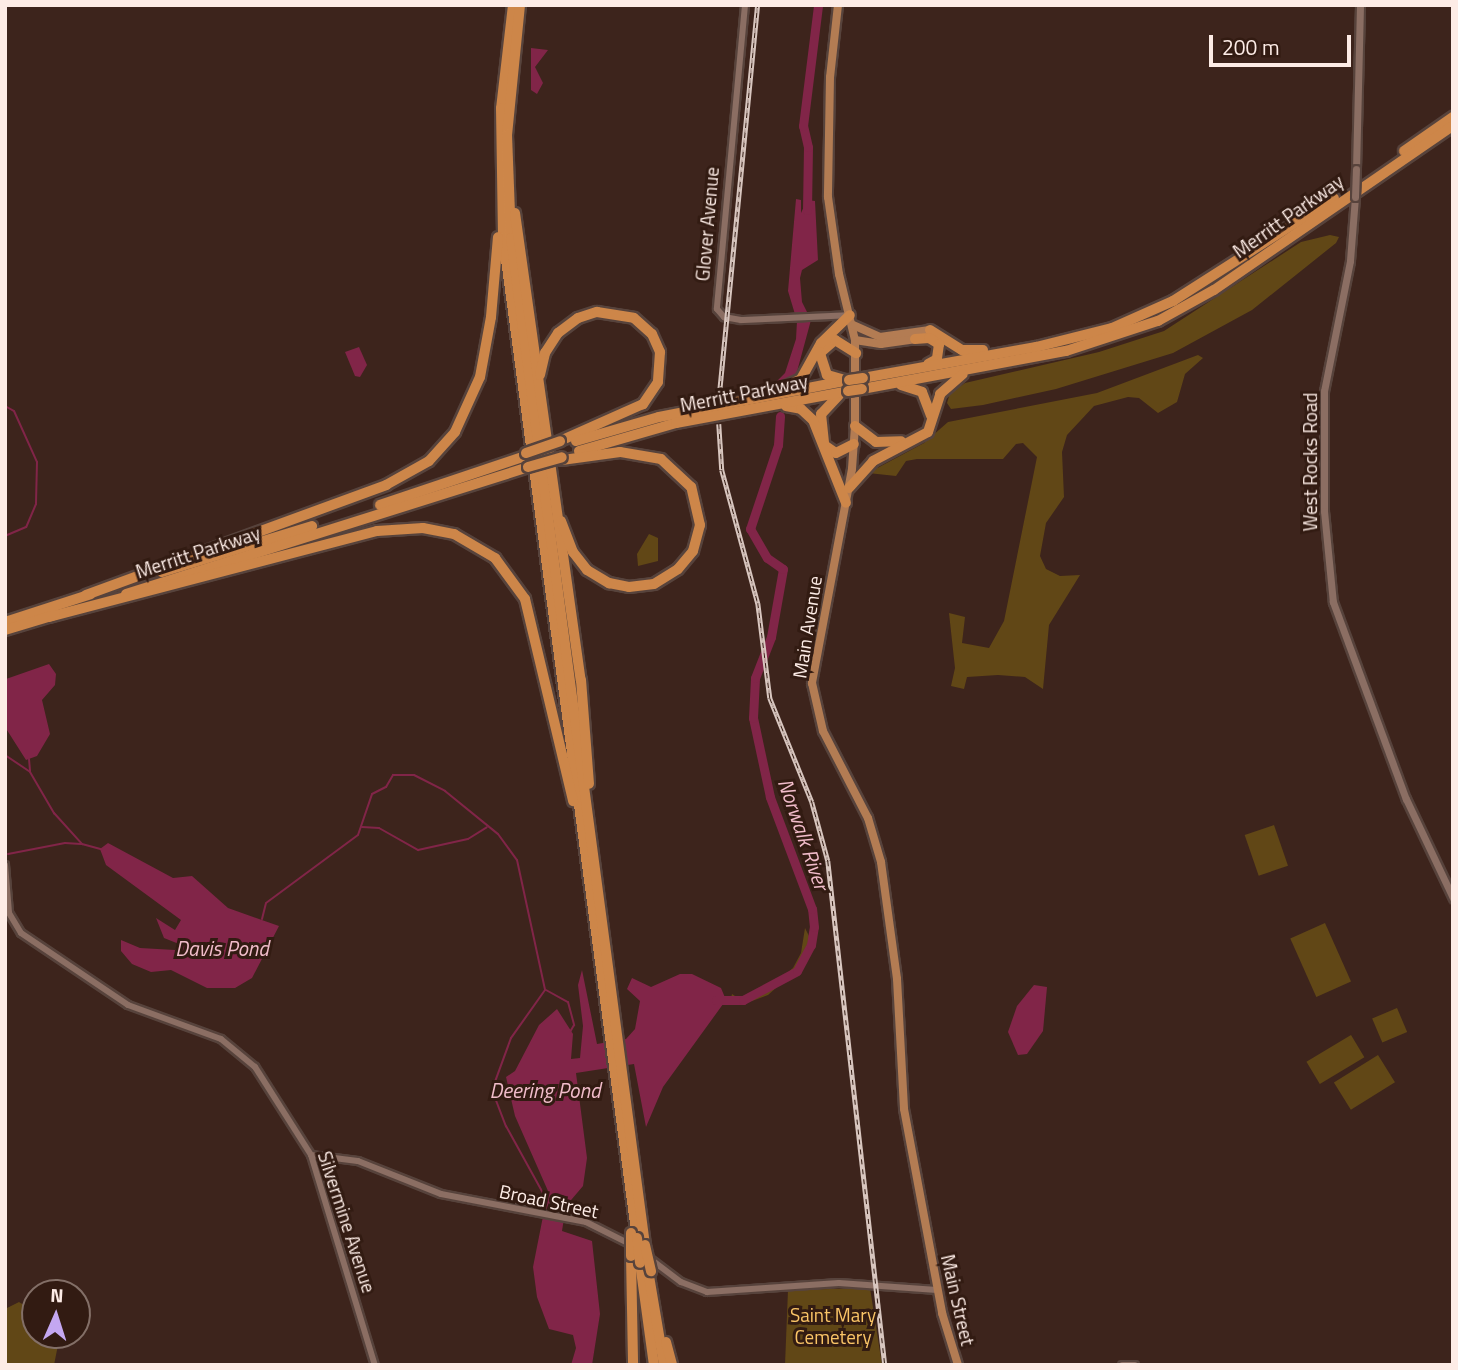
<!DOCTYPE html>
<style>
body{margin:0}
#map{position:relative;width:1458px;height:1370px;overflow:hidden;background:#3d241c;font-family:"Titillium Web",sans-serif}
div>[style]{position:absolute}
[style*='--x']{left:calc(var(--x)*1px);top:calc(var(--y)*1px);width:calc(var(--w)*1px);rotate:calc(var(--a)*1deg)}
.green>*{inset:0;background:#614716;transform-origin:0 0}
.water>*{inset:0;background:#812548}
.stream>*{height:2px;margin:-1px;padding:0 1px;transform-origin:1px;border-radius:1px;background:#812548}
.river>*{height:9px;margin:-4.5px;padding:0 4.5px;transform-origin:4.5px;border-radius:4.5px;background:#812548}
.roads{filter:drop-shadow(2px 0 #57433c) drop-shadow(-2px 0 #57433c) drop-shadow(0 2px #57433c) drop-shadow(0 -2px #57433c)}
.tertiary>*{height:6px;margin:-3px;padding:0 3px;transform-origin:3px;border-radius:3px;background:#8b6e63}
.secondary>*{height:7px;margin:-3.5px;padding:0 3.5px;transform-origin:3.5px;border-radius:3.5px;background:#8b6e63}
.primary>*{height:8px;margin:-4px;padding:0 4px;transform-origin:4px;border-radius:4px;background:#b37c53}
.motorway>*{height:10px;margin:-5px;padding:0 5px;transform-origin:5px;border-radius:5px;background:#cd8649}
.rail>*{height:4.5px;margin-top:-2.25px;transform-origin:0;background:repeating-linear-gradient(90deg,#321b12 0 5px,#d8c6bf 0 10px);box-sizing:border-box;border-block:2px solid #d8c6bf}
.bridges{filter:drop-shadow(2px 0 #57433c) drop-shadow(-2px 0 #57433c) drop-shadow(0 2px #57433c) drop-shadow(0 -2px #57433c)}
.secondary-bridge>*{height:7px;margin:-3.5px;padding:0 3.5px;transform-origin:3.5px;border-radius:3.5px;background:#8b6e63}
.motorway-bridge>*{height:10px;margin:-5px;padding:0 5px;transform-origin:5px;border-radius:5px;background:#cd8649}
span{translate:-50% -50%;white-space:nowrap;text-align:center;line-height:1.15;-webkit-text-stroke:6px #321b12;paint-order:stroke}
.street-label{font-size:19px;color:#fdece6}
.park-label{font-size:19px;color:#fbc567}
.water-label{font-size:21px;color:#f1bcca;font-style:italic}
.frame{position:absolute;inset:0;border:7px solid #fdece6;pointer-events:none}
.north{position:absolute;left:21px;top:1279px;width:70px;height:70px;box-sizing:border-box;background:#321b12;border:2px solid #836f67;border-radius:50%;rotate:3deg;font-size:19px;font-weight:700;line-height:28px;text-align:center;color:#fdece6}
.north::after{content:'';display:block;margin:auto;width:24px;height:32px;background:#c4a7f1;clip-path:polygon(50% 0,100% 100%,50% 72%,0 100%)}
.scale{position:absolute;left:1209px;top:35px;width:142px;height:32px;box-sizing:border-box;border:4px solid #fdece6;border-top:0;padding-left:9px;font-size:21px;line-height:24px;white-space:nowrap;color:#fdece6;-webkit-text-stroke:5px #321b12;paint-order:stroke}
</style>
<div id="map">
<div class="green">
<div style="clip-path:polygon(1330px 235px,1339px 237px,1336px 243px,1252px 310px,1173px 353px,1056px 389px,983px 405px,951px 409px,947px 403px,950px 393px,965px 383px,1099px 352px,1164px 331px,1301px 242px)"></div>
<div style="clip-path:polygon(1198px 355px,1203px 358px,1185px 374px,1177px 402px,1158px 413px,1139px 398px,1128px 397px,1094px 406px,1067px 435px,1062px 452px,1064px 497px,1046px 523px,1040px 556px,1046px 569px,1060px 576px,1080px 575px,1049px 625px,1043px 689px,1025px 677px,998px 675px,967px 677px,964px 689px,951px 686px,955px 668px,949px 613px,965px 617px,962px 643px,989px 648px,1004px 621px,1037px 457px,1023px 443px,1016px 444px,1003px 459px,917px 459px,906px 461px,896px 476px,868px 473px,924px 443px,948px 422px,1097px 393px)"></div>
<div style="clip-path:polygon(649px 534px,658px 538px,658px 561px,638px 566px,637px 554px)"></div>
<div style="left:1274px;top:825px;width:43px;height:31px;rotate:71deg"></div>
<div style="left:1325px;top:923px;width:64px;height:38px;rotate:66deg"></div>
<div style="clip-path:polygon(805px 928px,810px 938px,796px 970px,768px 995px,752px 1001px,731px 998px,732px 994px,738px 998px,765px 992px,793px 968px,801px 953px)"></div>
<div style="left:1397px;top:1008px;width:26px;height:27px;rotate:67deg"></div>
<div style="left:1351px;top:1035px;width:26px;height:52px;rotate:59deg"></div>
<div style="left:1378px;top:1055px;width:32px;height:52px;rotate:58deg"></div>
<div style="clip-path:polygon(870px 1288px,882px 1365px,785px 1365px,788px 1290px)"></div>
<div style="clip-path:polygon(19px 1302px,35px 1312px,35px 1335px,60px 1335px,54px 1365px,5px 1365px,5px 1309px)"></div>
</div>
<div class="water">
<div style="clip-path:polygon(531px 48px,548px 50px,535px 67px,543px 83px,537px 94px,531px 90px)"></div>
<div style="clip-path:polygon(796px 199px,801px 200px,801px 213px,807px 200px,815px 201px,818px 260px,802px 270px,800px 278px,802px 302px,811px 320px,795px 379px,775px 383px,785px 373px,796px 339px,797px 321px,788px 291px)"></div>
<div style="clip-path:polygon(359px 347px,367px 365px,360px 377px,355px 376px,345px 352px)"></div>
<div style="clip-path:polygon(49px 664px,56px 674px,55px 685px,42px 700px,50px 734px,37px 756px,26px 760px,5px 727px,6px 679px)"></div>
<div style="clip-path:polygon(108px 843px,173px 878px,192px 876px,228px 908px,279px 926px,252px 978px,235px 988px,207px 988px,171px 970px,151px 972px,132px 964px,121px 951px,121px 940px,140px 948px,175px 950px,179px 944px,164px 938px,156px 918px,175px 930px,181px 920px,106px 865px,100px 849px)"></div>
<div style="clip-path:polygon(582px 970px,597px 1044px,626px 1039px,635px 1029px,640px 1001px,627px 989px,632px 978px,651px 987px,680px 974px,692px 974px,721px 988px,726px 1000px,663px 1087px,646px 1127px,634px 1064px,576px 1073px,587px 1158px,583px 1186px,566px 1206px,562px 1231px,592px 1241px,600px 1314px,592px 1365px,571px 1365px,576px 1348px,573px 1335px,549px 1329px,537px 1297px,533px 1267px,548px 1191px,515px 1116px,506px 1077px,515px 1071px,539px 1025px,557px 1009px,573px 1034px,571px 1059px,580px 1058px,583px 1026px,578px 985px)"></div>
<div style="clip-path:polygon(1034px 985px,1047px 987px,1043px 1031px,1027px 1054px,1018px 1055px,1008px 1032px,1017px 1006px)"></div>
</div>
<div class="stream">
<div style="--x:5;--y:406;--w:10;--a:29"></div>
<div style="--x:14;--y:411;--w:56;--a:65.7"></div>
<div style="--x:37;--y:462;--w:42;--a:91.4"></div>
<div style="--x:36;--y:504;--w:25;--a:113"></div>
<div style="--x:26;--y:527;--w:23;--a:157"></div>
<div style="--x:5;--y:755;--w:30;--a:34"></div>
<div style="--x:30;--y:772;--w:48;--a:59.7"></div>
<div style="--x:54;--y:813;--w:42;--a:47.9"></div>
<div style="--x:82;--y:844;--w:20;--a:15"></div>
<div style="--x:29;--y:759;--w:12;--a:85"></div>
<div style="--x:362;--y:827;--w:17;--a:3"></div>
<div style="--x:379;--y:828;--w:45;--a:29.4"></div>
<div style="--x:418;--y:850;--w:51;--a:-12.4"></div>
<div style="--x:468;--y:839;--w:22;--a:-32"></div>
<div style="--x:8;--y:854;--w:58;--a:-10.9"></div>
<div style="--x:65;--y:843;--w:16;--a:4"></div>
<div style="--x:262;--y:919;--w:16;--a:-76"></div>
<div style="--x:266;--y:903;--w:114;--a:-36.5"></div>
<div style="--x:358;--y:835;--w:43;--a:-71.1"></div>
<div style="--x:372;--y:794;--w:16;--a:-27"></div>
<div style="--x:386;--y:787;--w:14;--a:-60"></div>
<div style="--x:393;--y:775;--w:21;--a:0"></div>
<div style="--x:414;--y:775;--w:35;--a:27"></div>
<div style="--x:445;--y:791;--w:68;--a:39.1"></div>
<div style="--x:498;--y:834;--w:32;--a:54"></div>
<div style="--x:517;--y:860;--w:133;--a:77.8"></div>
<div style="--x:545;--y:990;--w:59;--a:125.3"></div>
<div style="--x:511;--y:1038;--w:55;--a:110.1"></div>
<div style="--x:492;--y:1090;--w:39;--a:69"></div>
<div style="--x:506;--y:1126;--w:87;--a:61.1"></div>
<div style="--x:546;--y:990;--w:25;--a:29"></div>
<div style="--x:568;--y:1002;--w:24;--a:75"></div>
<div style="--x:574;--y:1025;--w:8;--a:120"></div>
</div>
<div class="river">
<div style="--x:807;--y:210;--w:63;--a:-89.1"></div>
<div style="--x:808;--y:147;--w:22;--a:-103"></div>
<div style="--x:803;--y:126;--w:122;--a:-82.9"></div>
<div style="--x:716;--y:1000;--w:27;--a:0"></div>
<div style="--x:743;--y:1000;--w:61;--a:-28.2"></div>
<div style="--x:797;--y:971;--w:30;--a:-62"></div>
<div style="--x:811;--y:945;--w:18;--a:-81"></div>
<div style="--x:814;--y:927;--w:18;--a:-96"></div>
<div style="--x:812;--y:909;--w:120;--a:-110.6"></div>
<div style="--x:770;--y:797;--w:81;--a:-102.1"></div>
<div style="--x:753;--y:718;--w:40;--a:-87.1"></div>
<div style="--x:755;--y:678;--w:44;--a:-68.7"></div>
<div style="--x:771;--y:637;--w:69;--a:-80"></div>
<div style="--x:783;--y:569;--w:19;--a:-145"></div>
<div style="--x:767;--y:558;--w:34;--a:-120"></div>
<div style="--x:750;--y:529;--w:89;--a:-71.6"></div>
<div style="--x:778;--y:445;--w:29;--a:-86"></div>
</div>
<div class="roads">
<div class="tertiary">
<div style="--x:745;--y:5;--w:305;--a:95.3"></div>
<div style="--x:717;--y:309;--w:11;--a:49"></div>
<div style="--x:724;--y:317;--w:17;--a:10"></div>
<div style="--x:741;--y:320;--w:109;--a:-2.6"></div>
<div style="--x:5;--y:865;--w:48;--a:85.2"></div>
<div style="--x:9;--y:913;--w:23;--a:59"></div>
<div style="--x:21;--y:933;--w:129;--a:33.9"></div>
<div style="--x:128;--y:1005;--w:99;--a:20.1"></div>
<div style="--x:221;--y:1039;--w:44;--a:39.5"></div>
<div style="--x:255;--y:1067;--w:104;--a:57.5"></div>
<div style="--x:311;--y:1155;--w:220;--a:73.1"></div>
<div style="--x:311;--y:1155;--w:47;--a:7.3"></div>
<div style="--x:358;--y:1161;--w:89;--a:21.7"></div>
<div style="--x:441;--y:1194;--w:148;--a:10.9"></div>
<div style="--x:586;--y:1222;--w:51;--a:26.6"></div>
<div style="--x:649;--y:1258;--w:40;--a:37"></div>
<div style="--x:681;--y:1282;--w:28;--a:21"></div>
<div style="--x:707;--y:1292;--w:132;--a:-3.9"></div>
<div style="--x:839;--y:1283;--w:98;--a:4.1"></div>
</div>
<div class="secondary">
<div style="--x:1356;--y:169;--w:164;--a:-88.6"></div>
<div style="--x:1355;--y:197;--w:64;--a:94.5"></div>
<div style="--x:1350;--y:261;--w:133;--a:101.3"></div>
<div style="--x:1324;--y:391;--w:120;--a:90"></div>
<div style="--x:1324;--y:511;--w:91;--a:84.4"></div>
<div style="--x:1333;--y:602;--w:210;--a:69.7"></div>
<div style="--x:1406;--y:799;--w:110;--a:64.6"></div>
<div style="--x:1122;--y:1365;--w:12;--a:0"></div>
</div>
<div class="primary">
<div style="--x:838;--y:5;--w:72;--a:96.3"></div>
<div style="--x:830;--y:77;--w:120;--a:91"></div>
<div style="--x:828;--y:197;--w:78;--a:81.9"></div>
<div style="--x:839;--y:274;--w:68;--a:76.4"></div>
<div style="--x:855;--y:340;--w:86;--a:90"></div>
<div style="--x:855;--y:426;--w:43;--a:94"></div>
<div style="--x:852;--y:469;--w:218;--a:100.6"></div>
<div style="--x:812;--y:683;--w:49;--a:77.1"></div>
<div style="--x:823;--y:731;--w:98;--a:62.7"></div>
<div style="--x:868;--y:818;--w:46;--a:73.5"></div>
<div style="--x:881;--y:862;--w:118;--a:82.2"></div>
<div style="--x:897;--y:979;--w:130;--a:86.9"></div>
<div style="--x:904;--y:1109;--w:208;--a:79.4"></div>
<div style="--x:942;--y:1313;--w:54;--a:72.9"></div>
<div style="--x:853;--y:325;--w:30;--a:24"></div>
<div style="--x:880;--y:337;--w:50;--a:-8"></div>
<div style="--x:855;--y:340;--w:26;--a:9"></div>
<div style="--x:881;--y:344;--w:34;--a:-8"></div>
</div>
<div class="motorway">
<div style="--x:513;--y:5;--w:104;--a:96.6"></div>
<div style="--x:501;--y:108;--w:129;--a:89.1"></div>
<div style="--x:503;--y:237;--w:1010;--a:82.38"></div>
<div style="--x:520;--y:5;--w:131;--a:95.7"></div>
<div style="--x:507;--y:135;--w:103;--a:87.8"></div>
<div style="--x:511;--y:238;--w:1016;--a:82.42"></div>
<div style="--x:1404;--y:151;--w:60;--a:-34.8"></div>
<div style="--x:515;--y:213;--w:472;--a:82"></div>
<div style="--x:581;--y:680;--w:104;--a:85.6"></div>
<div style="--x:930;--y:330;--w:38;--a:32"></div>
<div style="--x:962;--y:350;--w:21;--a:0"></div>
<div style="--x:915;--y:339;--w:14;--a:-4"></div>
<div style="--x:929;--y:338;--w:12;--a:31"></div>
<div style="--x:939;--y:344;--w:15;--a:98"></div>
<div style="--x:937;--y:359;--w:10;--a:151"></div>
<div style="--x:540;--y:375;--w:23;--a:-77"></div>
<div style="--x:545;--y:353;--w:24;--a:-57"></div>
<div style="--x:558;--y:333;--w:25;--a:-37"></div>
<div style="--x:578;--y:318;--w:20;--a:-18"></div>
<div style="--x:597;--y:312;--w:37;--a:9"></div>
<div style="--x:634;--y:318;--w:24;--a:42"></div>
<div style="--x:652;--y:334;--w:20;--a:66"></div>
<div style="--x:660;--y:352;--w:30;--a:94"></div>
<div style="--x:658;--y:382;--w:27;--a:124"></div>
<div style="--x:643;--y:404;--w:91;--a:156"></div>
<div style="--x:863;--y:378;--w:176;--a:-10.2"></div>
<div style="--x:1036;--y:347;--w:78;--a:-14"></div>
<div style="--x:1112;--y:328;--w:67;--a:-23.9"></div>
<div style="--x:1173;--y:301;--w:191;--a:-32.6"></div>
<div style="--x:845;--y:380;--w:19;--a:-164"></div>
<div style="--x:827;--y:375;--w:23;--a:-108"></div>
<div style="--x:820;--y:353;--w:20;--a:-41"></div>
<div style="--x:835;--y:340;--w:25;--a:32"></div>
<div style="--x:901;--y:385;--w:22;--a:18"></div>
<div style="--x:922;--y:392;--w:25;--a:69"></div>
<div style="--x:780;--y:389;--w:23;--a:-25"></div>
<div style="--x:801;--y:379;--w:41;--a:-60.9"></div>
<div style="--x:821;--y:343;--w:40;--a:-44"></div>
<div style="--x:862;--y:389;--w:208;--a:-10.6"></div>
<div style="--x:1066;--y:351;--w:97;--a:-18.1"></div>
<div style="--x:1158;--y:321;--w:64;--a:-29"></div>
<div style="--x:1214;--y:290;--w:290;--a:-34.5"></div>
<div style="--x:839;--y:395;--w:26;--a:133"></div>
<div style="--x:821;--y:414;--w:31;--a:84"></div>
<div style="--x:824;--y:445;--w:14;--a:34"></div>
<div style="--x:836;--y:453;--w:20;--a:-27"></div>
<div style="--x:786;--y:406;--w:15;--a:11"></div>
<div style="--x:801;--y:409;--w:16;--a:43"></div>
<div style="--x:813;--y:420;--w:89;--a:68.3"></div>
<div style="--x:855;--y:426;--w:26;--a:37"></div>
<div style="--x:876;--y:442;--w:25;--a:-2"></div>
<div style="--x:576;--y:441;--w:86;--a:-16.1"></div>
<div style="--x:659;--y:417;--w:194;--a:-11"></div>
<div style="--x:579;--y:451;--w:101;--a:-16.1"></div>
<div style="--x:676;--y:423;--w:175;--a:-10.5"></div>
<div style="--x:849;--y:488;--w:36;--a:-48"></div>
<div style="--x:873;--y:461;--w:62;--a:-27.8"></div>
<div style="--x:928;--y:432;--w:40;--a:-72"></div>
<div style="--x:940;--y:394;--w:30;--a:-41"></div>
<div style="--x:380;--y:505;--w:154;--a:-18.6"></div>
<div style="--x:561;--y:521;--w:33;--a:69"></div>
<div style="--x:573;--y:552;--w:23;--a:52"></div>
<div style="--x:587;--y:570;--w:26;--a:31"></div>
<div style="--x:609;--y:583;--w:20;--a:11"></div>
<div style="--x:629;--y:587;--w:25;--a:-7"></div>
<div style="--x:654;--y:584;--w:28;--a:-32"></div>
<div style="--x:678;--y:569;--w:23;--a:-50"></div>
<div style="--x:693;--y:551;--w:27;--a:-75"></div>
<div style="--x:700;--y:525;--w:39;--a:-103"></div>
<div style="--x:691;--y:487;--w:41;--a:-137"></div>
<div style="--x:661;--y:459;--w:42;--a:-170.3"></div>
<div style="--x:620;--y:452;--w:59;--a:172.1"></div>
<div style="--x:162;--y:572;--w:157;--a:-17"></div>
<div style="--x:126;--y:594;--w:422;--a:-17.5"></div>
<div style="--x:86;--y:595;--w:320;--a:-20.1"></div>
<div style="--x:386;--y:485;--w:49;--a:-29.2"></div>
<div style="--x:429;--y:461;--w:39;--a:-48"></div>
<div style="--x:455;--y:432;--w:60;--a:-65.6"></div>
<div style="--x:480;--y:377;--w:61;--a:-79.6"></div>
<div style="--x:491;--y:317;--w:80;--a:-85"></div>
<div style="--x:49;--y:617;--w:339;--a:-14.7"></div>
<div style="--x:377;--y:531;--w:46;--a:-3.7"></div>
<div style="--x:423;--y:528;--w:32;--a:11"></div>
<div style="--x:454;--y:534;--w:48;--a:30.3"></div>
<div style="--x:495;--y:558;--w:51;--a:53.8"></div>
<div style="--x:525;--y:599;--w:208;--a:76.6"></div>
<div style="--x:5;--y:622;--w:90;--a:-18"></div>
<div style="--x:5;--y:630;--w:52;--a:-16.7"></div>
<div style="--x:631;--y:1256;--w:109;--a:88.9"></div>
<div style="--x:640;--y:1263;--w:103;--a:82.2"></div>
<div style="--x:648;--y:1270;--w:96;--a:80.4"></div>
<div style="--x:666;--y:1342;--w:24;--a:75"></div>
</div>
</div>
<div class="rail">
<div style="--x:719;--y:396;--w:393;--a:-84.4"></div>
<div style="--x:719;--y:424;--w:46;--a:86.3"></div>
<div style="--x:722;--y:470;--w:138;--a:74.9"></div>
<div style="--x:758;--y:603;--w:96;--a:82.8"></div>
<div style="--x:770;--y:698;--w:112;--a:68"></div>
<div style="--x:812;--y:802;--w:61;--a:74.8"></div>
<div style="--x:828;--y:861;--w:507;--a:83.55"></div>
</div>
<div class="bridges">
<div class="secondary-bridge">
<div style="--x:1355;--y:197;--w:28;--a:-88"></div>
</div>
<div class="motorway-bridge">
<div style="--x:849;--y:380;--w:14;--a:-8"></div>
<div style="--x:848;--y:391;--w:14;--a:-8"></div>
<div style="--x:526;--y:453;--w:36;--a:-19"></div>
<div style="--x:528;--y:467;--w:35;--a:-16"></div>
<div style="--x:631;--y:1233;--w:23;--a:90"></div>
<div style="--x:637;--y:1238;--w:25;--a:83"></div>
<div style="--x:645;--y:1245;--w:27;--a:77"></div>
</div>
</div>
<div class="street-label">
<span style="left:1288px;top:216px;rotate:-35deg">Merritt Parkway</span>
<span style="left:707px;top:224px;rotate:-85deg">Glover Avenue</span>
<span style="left:744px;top:393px;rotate:-11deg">Merritt Parkway</span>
<span style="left:1310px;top:462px;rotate:-90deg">West Rocks Road</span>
<span style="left:198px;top:552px;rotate:-18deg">Merritt Parkway</span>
<span style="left:807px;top:627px;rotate:-81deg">Main Avenue</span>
<span style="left:549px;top:1201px;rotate:12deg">Broad Street</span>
<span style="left:347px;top:1222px;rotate:72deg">Silvermine Avenue</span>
<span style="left:958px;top:1300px;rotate:77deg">Main Street</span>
</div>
<div class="park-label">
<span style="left:833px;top:1326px">Saint Mary<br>Cemetery</span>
</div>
<div class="water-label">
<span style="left:804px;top:834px;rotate:71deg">Norwalk River</span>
<span style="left:222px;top:948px">Davis Pond</span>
<span style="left:545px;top:1090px">Deering Pond</span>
</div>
<div class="frame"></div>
<div class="north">N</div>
<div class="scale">200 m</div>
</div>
